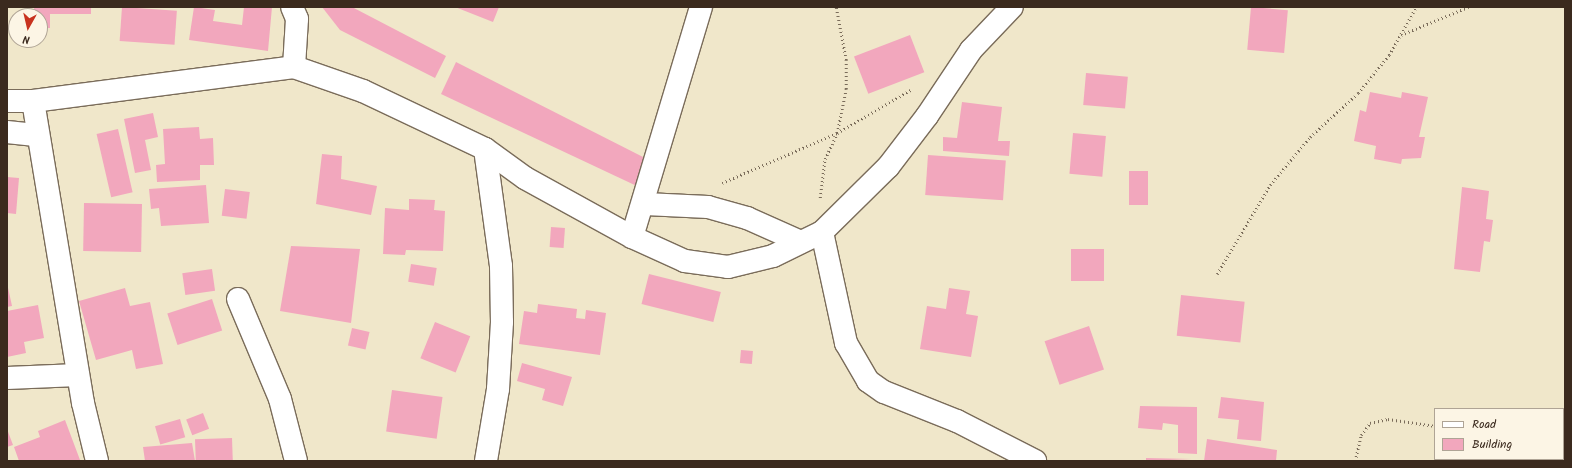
<!DOCTYPE html>
<style>
body{margin:0}
#map{position:relative;width:1572px;height:468px;overflow:hidden;background:#f0e7ca;font-family:Kalam,sans-serif}
div>[style]{position:absolute}
[style*='--x']{left:calc(var(--x)*1px);top:calc(var(--y)*1px);width:calc(var(--w)*1px);rotate:calc(var(--a)*1deg)}
.building>*{inset:0;background:#f2a7bd;transform-origin:0 0}
.path>*{height:2.5px;margin-top:-1.25px;transform-origin:0;background:repeating-linear-gradient(90deg,#7a6c5a 0 1px,transparent 0 4px)}
.roads{filter:drop-shadow(1px 0 #7a6c5a) drop-shadow(-1px 0 #7a6c5a) drop-shadow(0 1px #7a6c5a) drop-shadow(0 -1px #7a6c5a)}
.street>*{height:22px;margin:-11px;padding:0 11px;transform-origin:11px;border-radius:11px;background:#fff}
span{translate:-50% -50%;white-space:nowrap;text-align:center;line-height:1.15;-webkit-text-stroke:3.5px #fcf5e5;paint-order:stroke}
.frame{position:absolute;inset:0;border:8px solid #3b2a1e;pointer-events:none}
.legend{position:absolute;left:1434px;top:408px;width:130px;height:52px;box-sizing:border-box;background:#fcf5e5;border:1px solid #afa495;margin:0;padding:5px 7px;list-style:none;font-size:12px;color:#3b2a1e}
.legend li{display:flex;align-items:center;gap:8px;height:20px}
.legend b{width:20px;border:1px solid #afa495}
.north{position:absolute;left:8px;top:8px;width:40px;height:40px;box-sizing:border-box;background:#fcf5e5;border:1px solid #afa495;border-radius:50%;rotate:188deg;font-size:11px;font-weight:700;line-height:16px;text-align:center;color:#3b2a1e}
.north::after{content:'';display:block;margin:auto;width:14px;height:18px;background:#c8321e;clip-path:polygon(50% 0,100% 100%,50% 72%,0 100%)}
</style>
<div id="map">
<div class="building">
<div style="clip-path:polygon(34px 7px,91px 7px,91px 14px,50px 14px,50px 28px,40px 28px,40px 16px,34px 16px)"></div>
<div style="left:122px;top:7px;width:55px;height:34px;rotate:4deg"></div>
<div style="clip-path:polygon(194px 7px,215px 10px,213px 21px,242px 25px,244px 7px,272px 7px,268px 51px,189px 40px)"></div>
<div style="clip-path:polygon(322px 7px,352px 7px,446px 56px,435px 78px,340px 30px)"></div>
<div style="clip-path:polygon(455px 7px,499px 7px,493px 22px)"></div>
<div style="left:1251px;top:7px;width:37px;height:43px;rotate:5deg"></div>
<div style="left:910px;top:35px;width:40px;height:60px;rotate:69deg"></div>
<div style="clip-path:polygon(456px 62px,645px 158px,641px 188px,441px 94px)"></div>
<div style="left:1086px;top:73px;width:42px;height:32px;rotate:5deg"></div>
<div style="clip-path:polygon(1370px 92px,1401px 98px,1402px 92px,1428px 97px,1419px 137px,1425px 137px,1421px 158px,1402px 159px,1401px 164px,1374px 159px,1376px 146px,1354px 141px,1360px 110px,1366px 112px)"></div>
<div style="clip-path:polygon(962px 102px,1002px 107px,998px 141px,1010px 141px,1009px 156px,943px 151px,943px 137px,957px 138px)"></div>
<div style="clip-path:polygon(153px 113px,158px 137px,145px 140px,151px 170px,135px 173px,124px 119px)"></div>
<div style="clip-path:polygon(199px 127px,200px 139px,213px 138px,214px 165px,200px 165px,200px 180px,157px 182px,156px 165px,165px 164px,163px 129px)"></div>
<div style="left:118px;top:129px;width:65px;height:22px;rotate:77deg"></div>
<div style="left:1073px;top:133px;width:33px;height:41px;rotate:5deg"></div>
<div style="clip-path:polygon(322px 154px,342px 156px,341px 179px,377px 186px,371px 215px,316px 204px)"></div>
<div style="left:928px;top:155px;width:78px;height:40px;rotate:4deg"></div>
<div style="left:1129px;top:171px;width:19px;height:34px"></div>
<div style="clip-path:polygon(7px 177px,19px 178px,16px 214px,7px 213px)"></div>
<div style="clip-path:polygon(206px 185px,209px 223px,161px 226px,159px 208px,151px 209px,149px 189px)"></div>
<div style="clip-path:polygon(1462px 187px,1489px 191px,1486px 219px,1493px 220px,1490px 242px,1484px 241px,1480px 272px,1454px 269px)"></div>
<div style="left:225px;top:189px;width:25px;height:27px;rotate:7deg"></div>
<div style="clip-path:polygon(409px 199px,435px 200px,434px 210px,445px 211px,443px 251px,406px 250px,405px 255px,383px 254px,385px 208px,409px 210px)"></div>
<div style="left:84px;top:203px;width:58px;height:48px;rotate:1deg"></div>
<div style="left:551px;top:227px;width:14px;height:20px;rotate:4deg"></div>
<div style="clip-path:polygon(291px 246px,360px 249px,351px 323px,280px 311px)"></div>
<div style="left:1071px;top:249px;width:33px;height:32px"></div>
<div style="left:411px;top:264px;width:26px;height:18px;rotate:9deg"></div>
<div style="left:212px;top:269px;width:22px;height:30px;rotate:82deg"></div>
<div style="left:649px;top:274px;width:74px;height:31px;rotate:14deg"></div>
<div style="clip-path:polygon(7px 283px,12px 306px,7px 307px)"></div>
<div style="clip-path:polygon(125px 288px,130px 306px,150px 302px,163px 364px,136px 369px,132px 350px,96px 360px,79px 301px)"></div>
<div style="clip-path:polygon(949px 288px,970px 291px,966px 314px,978px 316px,971px 357px,920px 349px,927px 306px,946px 309px)"></div>
<div style="left:1181px;top:295px;width:64px;height:41px;rotate:6deg"></div>
<div style="left:212px;top:299px;width:33px;height:47px;rotate:72deg"></div>
<div style="clip-path:polygon(538px 304px,577px 309px,576px 318px,585px 319px,586px 310px,606px 313px,600px 355px,519px 344px,524px 311px,537px 313px)"></div>
<div style="clip-path:polygon(38px 305px,44px 338px,24px 342px,26px 353px,7px 357px,7px 311px)"></div>
<div style="left:435px;top:322px;width:38px;height:39px;rotate:22deg"></div>
<div style="left:1089px;top:326px;width:46px;height:47px;rotate:71deg"></div>
<div style="left:352px;top:328px;width:18px;height:18px;rotate:13deg"></div>
<div style="left:741px;top:350px;width:12px;height:13px;rotate:5deg"></div>
<div style="clip-path:polygon(522px 363px,572px 377px,563px 406px,542px 400px,545px 389px,517px 381px)"></div>
<div style="left:392px;top:390px;width:51px;height:42px;rotate:8deg"></div>
<div style="clip-path:polygon(1221px 397px,1264px 402px,1261px 441px,1237px 439px,1239px 420px,1218px 418px)"></div>
<div style="clip-path:polygon(1140px 406px,1197px 407px,1197px 454px,1178px 453px,1178px 425px,1163px 423px,1162px 430px,1138px 428px)"></div>
<div style="left:203px;top:413px;width:17px;height:18px;rotate:69deg"></div>
<div style="left:180px;top:419px;width:19px;height:26px;rotate:74deg"></div>
<div style="clip-path:polygon(65px 420px,80px 460px,19px 461px,14px 447px,40px 437px,38px 431px)"></div>
<div style="clip-path:polygon(7px 429px,13px 445px,7px 447px)"></div>
<div style="left:232px;top:438px;width:23px;height:37px;rotate:88deg"></div>
<div style="clip-path:polygon(1207px 439px,1277px 450px,1276px 461px,1204px 461px)"></div>
<div style="clip-path:polygon(192px 443px,195px 461px,145px 461px,143px 447px)"></div>
<div style="clip-path:polygon(1146px 458px,1192px 459px,1146px 461px)"></div>
</div>
<div class="path">
<div style="--x:1401;--y:35;--w:73;--a:-22.7"></div>
<div style="--x:722;--y:183;--w:125;--a:-23.5"></div>
<div style="--x:837;--y:133;--w:87;--a:-30.4"></div>
<div style="--x:820;--y:198;--w:39;--a:-83"></div>
<div style="--x:825;--y:159;--w:29;--a:-65"></div>
<div style="--x:837;--y:133;--w:45;--a:-78.4"></div>
<div style="--x:846;--y:89;--w:29;--a:-90"></div>
<div style="--x:846;--y:60;--w:54;--a:-100.7"></div>
<div style="--x:1217;--y:274;--w:104;--a:-59.2"></div>
<div style="--x:1270;--y:185;--w:62;--a:-50.2"></div>
<div style="--x:1310;--y:137;--w:65;--a:-42.5"></div>
<div style="--x:1358;--y:93;--w:49;--a:-50.8"></div>
<div style="--x:1389;--y:55;--w:55;--a:-60.6"></div>
<div style="--x:1545;--y:459;--w:5;--a:22"></div>
<div style="--x:1355;--y:461;--w:27;--a:-77"></div>
<div style="--x:1361;--y:435;--w:15;--a:-53"></div>
<div style="--x:1370;--y:423;--w:18;--a:-13"></div>
<div style="--x:1388;--y:419;--w:48;--a:8.5"></div>
</div>
<div class="roads">
<div class="street">
<div style="--x:292;--y:7;--w:13;--a:67"></div>
<div style="--x:297;--y:19;--w:48;--a:93.6"></div>
<div style="--x:7;--y:101;--w:26;--a:0"></div>
<div style="--x:33;--y:101;--w:263;--a:-7.4"></div>
<div style="--x:294;--y:67;--w:73;--a:19.2"></div>
<div style="--x:363;--y:91;--w:135;--a:25.4"></div>
<div style="--x:485;--y:149;--w:49;--a:35.9"></div>
<div style="--x:525;--y:178;--w:122;--a:28.9"></div>
<div style="--x:632;--y:237;--w:58;--a:24.4"></div>
<div style="--x:685;--y:261;--w:43;--a:7.9"></div>
<div style="--x:728;--y:267;--w:46;--a:-13.7"></div>
<div style="--x:773;--y:256;--w:55;--a:-26.1"></div>
<div style="--x:822;--y:232;--w:93;--a:-44.6"></div>
<div style="--x:888;--y:167;--w:64;--a:-52.6"></div>
<div style="--x:927;--y:116;--w:79;--a:-56.3"></div>
<div style="--x:971;--y:50;--w:59;--a:-46.4"></div>
<div style="--x:33;--y:101;--w:306;--a:80.6"></div>
<div style="--x:83;--y:403;--w:60;--a:76.4"></div>
<div style="--x:7;--y:132;--w:31;--a:6"></div>
<div style="--x:485;--y:149;--w:118;--a:82.2"></div>
<div style="--x:501;--y:266;--w:56;--a:89"></div>
<div style="--x:502;--y:322;--w:67;--a:93.4"></div>
<div style="--x:498;--y:389;--w:73;--a:99.5"></div>
<div style="--x:645;--y:204;--w:63;--a:2.7"></div>
<div style="--x:708;--y:207;--w:41;--a:15.8"></div>
<div style="--x:747;--y:218;--w:59;--a:24"></div>
<div style="--x:822;--y:232;--w:114;--a:77.8"></div>
<div style="--x:846;--y:343;--w:44;--a:59.9"></div>
<div style="--x:868;--y:381;--w:19;--a:35"></div>
<div style="--x:884;--y:392;--w:79;--a:21.7"></div>
<div style="--x:957;--y:421;--w:88;--a:27.1"></div>
<div style="--x:632;--y:237;--w:240;--a:-73.3"></div>
<div style="--x:238;--y:299;--w:108;--a:67.2"></div>
<div style="--x:280;--y:399;--w:64;--a:75.5"></div>
<div style="--x:7;--y:378;--w:71;--a:-2.4"></div>
</div>
</div>
<div class="frame"></div>
<ul class="legend">
<li><b style="height:5px;background:#fff"></b>Road</li>
<li><b style="height:11px;background:#f2a7bd"></b>Building</li>
</ul>
<div class="north">N</div>
</div>
